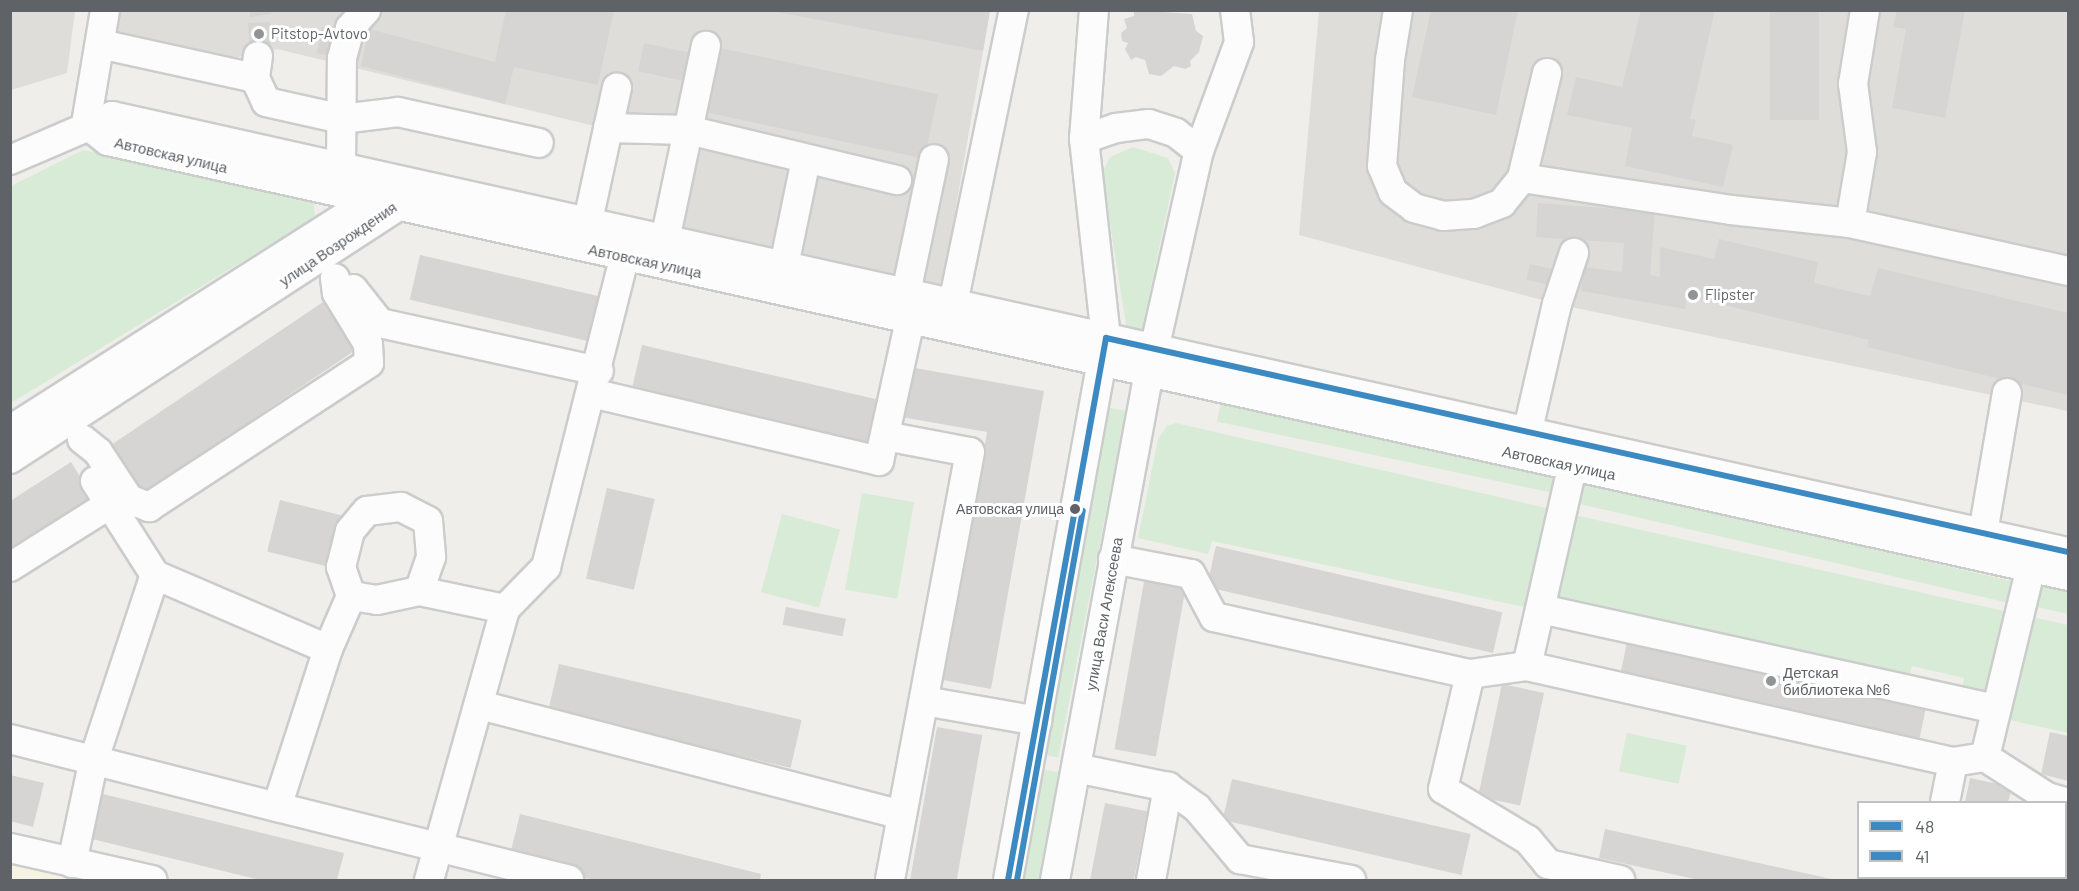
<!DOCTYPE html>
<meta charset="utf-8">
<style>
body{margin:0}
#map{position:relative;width:2079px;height:891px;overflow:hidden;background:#efeeea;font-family:Barlow,sans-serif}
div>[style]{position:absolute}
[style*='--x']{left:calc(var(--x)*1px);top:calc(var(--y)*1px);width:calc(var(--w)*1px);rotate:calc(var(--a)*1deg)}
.commercial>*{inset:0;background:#f7f3e4}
.industrial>*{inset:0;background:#dfddda}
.green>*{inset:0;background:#d8ebd6;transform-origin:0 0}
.building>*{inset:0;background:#d6d5d3;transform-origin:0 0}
.roads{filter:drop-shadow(2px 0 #cbcccc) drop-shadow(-2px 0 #cbcccc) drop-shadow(0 2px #cbcccc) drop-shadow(0 -2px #cbcccc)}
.minor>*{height:28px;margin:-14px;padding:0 14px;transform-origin:14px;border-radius:14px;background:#fdfcfc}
.bus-1>*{height:6px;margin:-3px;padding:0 3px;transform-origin:3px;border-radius:3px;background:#3d8ac2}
.bus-2>*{height:6px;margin:-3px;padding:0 3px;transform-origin:3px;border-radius:3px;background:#3d8ac2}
.dots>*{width:16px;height:16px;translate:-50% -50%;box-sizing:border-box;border:3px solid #fff;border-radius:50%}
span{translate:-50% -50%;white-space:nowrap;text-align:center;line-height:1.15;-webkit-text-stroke:6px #fff;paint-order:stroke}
.bus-label{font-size:14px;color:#5f6368}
.right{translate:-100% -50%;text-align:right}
.poi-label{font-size:15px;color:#5f6368}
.left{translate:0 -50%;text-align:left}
.street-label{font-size:15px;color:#5f6368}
.frame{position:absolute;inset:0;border:12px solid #5f6368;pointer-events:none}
.legend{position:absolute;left:1857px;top:801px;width:210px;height:78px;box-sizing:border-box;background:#fff;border:2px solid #bfc1c3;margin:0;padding:8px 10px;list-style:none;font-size:18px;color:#5f6368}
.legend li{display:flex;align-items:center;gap:12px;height:30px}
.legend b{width:30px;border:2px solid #bfc1c3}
</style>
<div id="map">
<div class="commercial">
<div style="clip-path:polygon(11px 853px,127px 880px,11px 880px)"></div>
</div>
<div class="industrial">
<div style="clip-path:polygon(11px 10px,75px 11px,67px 73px,11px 90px)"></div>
<div style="clip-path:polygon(114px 10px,990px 11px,942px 287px,678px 226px,693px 150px,277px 49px,219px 61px,110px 38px)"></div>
<div style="clip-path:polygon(1319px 11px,2068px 11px,2068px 411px,1557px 304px,1299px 235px)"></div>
</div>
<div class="green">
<div style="clip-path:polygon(1133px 147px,1168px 158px,1175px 173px,1141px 333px,1127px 331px,1102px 173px,1110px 157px)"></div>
<div style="clip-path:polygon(83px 150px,313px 197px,315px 217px,11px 403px,11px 186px)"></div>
<div style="left:1221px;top:402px;width:349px;height:20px;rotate:12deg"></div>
<div style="left:1105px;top:407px;width:21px;height:353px;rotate:11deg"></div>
<div style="clip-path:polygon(1176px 423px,1555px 510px,1529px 608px,1212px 541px,1208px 554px,1138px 538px,1158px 439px,1167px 426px)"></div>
<div style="left:1578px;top:481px;width:454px;height:22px;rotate:13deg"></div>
<div style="left:862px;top:493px;width:53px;height:98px;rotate:10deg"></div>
<div style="left:782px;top:514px;width:60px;height:81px;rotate:15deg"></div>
<div style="clip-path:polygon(1570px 514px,2013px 613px,1991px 692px,1961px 694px,1964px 678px,1912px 666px,1909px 677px,1562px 600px,1555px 592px)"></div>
<div style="clip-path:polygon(2035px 583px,2068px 591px,2068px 614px,2029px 605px)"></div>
<div style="clip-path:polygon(2027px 616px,2068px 625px,2068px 733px,2001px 718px)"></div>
<div style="left:1627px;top:733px;width:61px;height:39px;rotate:12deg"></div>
<div style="left:1040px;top:769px;width:22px;height:113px;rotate:10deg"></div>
</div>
<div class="building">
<div style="clip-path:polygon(250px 10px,271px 10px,271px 14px,250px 17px)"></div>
<div style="clip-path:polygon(506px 10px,614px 10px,598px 85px,514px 67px,505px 104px,361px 66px,369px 29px,495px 62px)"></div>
<div style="clip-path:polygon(766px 10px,990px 10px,983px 51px)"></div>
<div style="clip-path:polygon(1134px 10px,1192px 14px,1196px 31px,1203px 36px,1199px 52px,1190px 61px,1191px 66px,1185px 69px,1174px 66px,1161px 76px,1149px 74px,1145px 60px,1136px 57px,1131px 60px,1125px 49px,1128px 43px,1122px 41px,1121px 33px,1127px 28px,1124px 19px,1134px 16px)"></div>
<div style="clip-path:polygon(1431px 10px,1518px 10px,1496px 115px,1412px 97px)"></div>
<div style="clip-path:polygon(1641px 10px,1715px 10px,1690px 119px,1696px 120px,1692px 136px,1733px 145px,1723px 187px,1625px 166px,1632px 128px,1567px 115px,1576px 77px,1622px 87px)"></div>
<div style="left:1770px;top:10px;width:49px;height:110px"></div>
<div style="clip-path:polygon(1897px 10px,1965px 10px,1945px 118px,1892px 108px,1906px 29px,1893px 27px)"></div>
<div style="left:270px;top:22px;width:22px;height:22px;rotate:87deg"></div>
<div style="left:322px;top:27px;width:15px;height:27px;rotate:11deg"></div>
<div style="left:644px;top:43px;width:48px;height:29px;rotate:12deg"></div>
<div style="left:716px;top:47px;width:227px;height:66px;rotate:12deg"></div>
<div style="clip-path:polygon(1538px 203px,1655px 212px,1650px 275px,1660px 277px,1660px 247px,1714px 259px,1719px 239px,1818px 262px,1814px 283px,1870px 296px,1878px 268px,2068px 313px,2068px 395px,1867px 347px,1869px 340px,1687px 296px,1685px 309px,1581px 291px,1584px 267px,1622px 272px,1624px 243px,1536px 237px)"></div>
<div style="left:420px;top:255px;width:186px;height:46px;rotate:13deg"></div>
<div style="left:1530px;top:264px;width:22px;height:16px;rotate:13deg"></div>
<div style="left:329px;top:298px;width:58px;height:266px;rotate:56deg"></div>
<div style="left:642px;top:345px;width:243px;height:48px;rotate:13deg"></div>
<div style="clip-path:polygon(904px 366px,1044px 391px,991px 689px,943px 680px,987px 432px,895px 416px)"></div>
<div style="clip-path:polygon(71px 462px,95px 501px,10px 555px,10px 501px)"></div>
<div style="left:607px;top:488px;width:49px;height:93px;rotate:13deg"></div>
<div style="left:280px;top:500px;width:66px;height:53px;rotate:14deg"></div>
<div style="left:1216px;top:546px;width:294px;height:42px;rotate:13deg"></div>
<div style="left:1145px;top:576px;width:42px;height:176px;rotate:10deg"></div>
<div style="left:786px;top:607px;width:61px;height:18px;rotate:11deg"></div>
<div style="left:1628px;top:638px;width:306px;height:43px;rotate:12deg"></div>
<div style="left:559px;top:664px;width:249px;height:49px;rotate:13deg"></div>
<div style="left:1502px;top:684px;width:43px;height:115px;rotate:12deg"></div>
<div style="left:937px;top:727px;width:46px;height:155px;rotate:10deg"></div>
<div style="clip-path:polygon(2050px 732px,2068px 736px,2068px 781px,2041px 774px)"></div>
<div style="clip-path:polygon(10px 775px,44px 783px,33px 827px,10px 821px)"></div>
<div style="clip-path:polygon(1970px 778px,2012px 787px,2008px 802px,1965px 802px)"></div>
<div style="left:1232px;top:779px;width:245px;height:42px;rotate:13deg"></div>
<div style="clip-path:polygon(103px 794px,344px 853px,337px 880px,260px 880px,92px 839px)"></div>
<div style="left:1105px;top:803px;width:43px;height:78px;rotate:11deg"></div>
<div style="clip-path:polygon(520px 814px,761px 874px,760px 880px,594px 880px,509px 859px)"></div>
<div style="clip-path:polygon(1605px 829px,1836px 880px,1699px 880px,1599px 858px)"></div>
<div style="clip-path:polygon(1949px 878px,1992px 878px,1948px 880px)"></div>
</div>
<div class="roads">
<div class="minor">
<div style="--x:1398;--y:10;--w:51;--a:99.1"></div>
<div style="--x:1390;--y:60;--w:106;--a:94.3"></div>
<div style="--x:1382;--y:166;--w:28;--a:67"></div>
<div style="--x:1393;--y:192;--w:26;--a:37"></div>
<div style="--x:1414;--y:208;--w:30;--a:15"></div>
<div style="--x:1443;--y:216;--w:31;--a:-4"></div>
<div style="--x:1474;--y:214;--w:30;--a:-21"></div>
<div style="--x:1502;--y:203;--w:32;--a:-51"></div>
<div style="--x:1522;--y:178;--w:211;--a:8.7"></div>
<div style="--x:1731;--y:210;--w:120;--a:6.2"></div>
<div style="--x:1850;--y:223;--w:223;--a:12.4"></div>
<div style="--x:100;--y:44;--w:159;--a:12.4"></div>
<div style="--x:258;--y:56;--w:22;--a:98"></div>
<div style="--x:255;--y:78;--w:26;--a:65"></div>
<div style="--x:266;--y:102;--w:78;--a:12.6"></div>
<div style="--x:342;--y:119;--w:56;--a:-7.1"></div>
<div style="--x:398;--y:112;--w:144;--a:12.4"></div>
<div style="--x:86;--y:124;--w:28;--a:38"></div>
<div style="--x:108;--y:141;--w:2008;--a:12.51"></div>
<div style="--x:86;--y:124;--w:116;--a:-80.5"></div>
<div style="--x:608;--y:128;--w:80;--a:1.4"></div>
<div style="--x:688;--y:130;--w:215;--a:13.5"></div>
<div style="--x:1084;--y:139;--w:34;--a:-19"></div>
<div style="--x:1116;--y:128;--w:33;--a:-7"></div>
<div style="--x:1149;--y:124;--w:28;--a:18"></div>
<div style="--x:1176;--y:133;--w:29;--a:38"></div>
<div style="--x:10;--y:160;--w:111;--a:-23.3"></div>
<div style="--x:112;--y:116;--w:2004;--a:12.57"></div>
<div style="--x:341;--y:167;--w:109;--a:-89.5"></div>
<div style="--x:342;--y:58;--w:31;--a:-75"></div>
<div style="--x:350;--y:28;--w:24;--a:-48"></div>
<div style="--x:1522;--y:178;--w:108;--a:-76.6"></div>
<div style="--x:1850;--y:223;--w:72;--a:-80.4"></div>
<div style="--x:1862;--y:152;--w:69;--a:-97.5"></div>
<div style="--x:1853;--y:84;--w:75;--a:-80.8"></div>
<div style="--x:584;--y:239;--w:155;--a:-77.7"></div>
<div style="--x:661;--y:259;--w:218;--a:-78.1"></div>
<div style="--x:780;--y:285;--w:129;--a:-78.3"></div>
<div style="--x:353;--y:289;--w:43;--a:51.5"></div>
<div style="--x:380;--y:323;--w:224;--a:12.4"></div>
<div style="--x:902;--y:312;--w:156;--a:-78.2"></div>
<div style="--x:949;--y:323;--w:320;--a:-78.3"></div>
<div style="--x:592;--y:393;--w:295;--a:13.3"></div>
<div style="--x:879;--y:461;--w:163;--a:-77.6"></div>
<div style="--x:10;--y:430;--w:436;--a:-32.5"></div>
<div style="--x:885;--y:436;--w:86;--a:10.7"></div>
<div style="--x:970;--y:452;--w:435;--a:100.6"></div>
<div style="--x:82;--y:439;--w:21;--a:39"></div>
<div style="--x:98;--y:452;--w:56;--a:56.6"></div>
<div style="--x:129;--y:499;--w:22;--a:22"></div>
<div style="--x:149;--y:507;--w:263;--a:-33.2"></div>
<div style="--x:369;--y:363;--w:19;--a:-93"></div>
<div style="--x:368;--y:344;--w:60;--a:-121.3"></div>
<div style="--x:337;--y:293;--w:15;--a:-98"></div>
<div style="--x:1523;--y:451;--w:151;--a:-77"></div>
<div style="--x:1557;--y:304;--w:54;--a:-71.6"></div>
<div style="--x:10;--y:459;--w:463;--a:-33.1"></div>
<div style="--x:398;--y:206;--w:12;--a:-55"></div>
<div style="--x:95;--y:481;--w:112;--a:57.4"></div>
<div style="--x:155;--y:575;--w:188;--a:23.2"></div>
<div style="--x:1983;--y:533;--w:142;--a:-80.3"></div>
<div style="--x:1113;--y:559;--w:79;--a:10.9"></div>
<div style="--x:1191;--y:574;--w:49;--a:61.9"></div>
<div style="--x:1214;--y:617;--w:262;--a:12.6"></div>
<div style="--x:1470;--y:674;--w:58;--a:-8"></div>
<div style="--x:1527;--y:666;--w:437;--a:12.7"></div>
<div style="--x:1953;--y:762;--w:32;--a:-9"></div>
<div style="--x:1985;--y:757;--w:212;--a:-76.4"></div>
<div style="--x:10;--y:567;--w:118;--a:-32.2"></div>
<div style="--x:419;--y:591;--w:88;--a:11.8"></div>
<div style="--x:1541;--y:609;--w:466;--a:12.4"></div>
<div style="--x:1527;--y:666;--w:226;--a:-77.2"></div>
<div style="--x:1470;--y:674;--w:118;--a:103.2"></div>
<div style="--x:1443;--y:789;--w:99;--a:31"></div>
<div style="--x:1528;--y:840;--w:31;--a:50"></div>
<div style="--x:1548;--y:864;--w:74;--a:12.5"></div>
<div style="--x:924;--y:701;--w:115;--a:10"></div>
<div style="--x:480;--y:705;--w:436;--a:14.6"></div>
<div style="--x:10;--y:739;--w:276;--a:14.3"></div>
<div style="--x:277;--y:807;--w:166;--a:-72.1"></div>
<div style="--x:328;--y:649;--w:58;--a:-66.5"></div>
<div style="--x:351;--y:596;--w:31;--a:-109"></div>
<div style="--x:341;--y:567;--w:37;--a:-76"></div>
<div style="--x:350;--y:531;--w:26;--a:-50"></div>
<div style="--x:367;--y:511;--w:34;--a:-7"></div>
<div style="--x:401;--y:507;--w:30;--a:27"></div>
<div style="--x:428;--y:521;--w:36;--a:85"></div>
<div style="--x:431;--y:557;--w:36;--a:109"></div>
<div style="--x:419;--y:591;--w:43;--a:167.9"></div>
<div style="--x:377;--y:600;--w:26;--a:-171"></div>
<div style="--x:1985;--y:757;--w:74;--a:32.8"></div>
<div style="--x:2047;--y:797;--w:22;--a:16"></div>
<div style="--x:1076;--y:768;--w:94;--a:11.7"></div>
<div style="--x:1168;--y:787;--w:36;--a:36"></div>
<div style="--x:1197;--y:808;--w:67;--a:49.9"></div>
<div style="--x:1240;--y:859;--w:113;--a:10.7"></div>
<div style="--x:1945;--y:802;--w:41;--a:-78.7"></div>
<div style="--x:277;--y:807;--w:301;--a:14"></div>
<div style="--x:10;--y:848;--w:146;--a:12.7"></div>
<div style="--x:72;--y:863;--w:106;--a:-78.1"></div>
<div style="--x:94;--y:759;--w:194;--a:-71.7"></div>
<div style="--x:429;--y:880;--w:281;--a:-74.3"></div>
<div style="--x:505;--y:609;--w:59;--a:-45.7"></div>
<div style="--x:546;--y:567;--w:337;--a:-75.8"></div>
<div style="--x:1008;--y:880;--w:551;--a:-79.75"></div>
<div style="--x:1106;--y:338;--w:200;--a:-96.3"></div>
<div style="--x:1084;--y:139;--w:129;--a:-85.6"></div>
<div style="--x:1055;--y:880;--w:517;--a:-79.52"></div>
<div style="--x:1149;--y:372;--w:227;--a:-77.3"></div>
<div style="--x:1199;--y:151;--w:116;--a:-69.8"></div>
<div style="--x:1239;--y:42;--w:32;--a:-97"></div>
<div style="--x:1151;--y:880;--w:95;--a:-79.6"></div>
<div style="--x:1928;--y:880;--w:2;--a:-63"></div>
</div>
</div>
<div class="bus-1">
<div style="--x:1008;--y:880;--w:551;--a:-79.75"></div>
<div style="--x:1106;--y:338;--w:986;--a:12.54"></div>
</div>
<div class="bus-2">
<div style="--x:1017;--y:880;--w:375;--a:-79.9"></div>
</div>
<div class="dots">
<div style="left:259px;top:34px;background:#919496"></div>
<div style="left:1693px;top:295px;background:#919496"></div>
<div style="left:1075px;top:509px;background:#5f6368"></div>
<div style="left:1771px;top:681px;background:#919496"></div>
</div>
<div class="bus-label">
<span class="right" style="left:1064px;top:509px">Автовская улица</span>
</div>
<div class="poi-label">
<span class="left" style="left:271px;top:34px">Pitstop-Avtovo</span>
<span class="left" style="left:1705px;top:295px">Flipster</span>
<span class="left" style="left:1783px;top:681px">Детская<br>библиотека №6</span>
</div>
<div class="street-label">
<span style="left:171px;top:155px;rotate:13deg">Автовская улица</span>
<span style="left:338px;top:244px;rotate:-34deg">улица Возрождения</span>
<span style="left:645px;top:261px;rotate:12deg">Автовская улица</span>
<span style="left:1559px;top:463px;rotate:12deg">Автовская улица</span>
<span style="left:1104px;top:614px;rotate:-80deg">улица Васи Алексеева</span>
</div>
<div class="frame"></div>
<ul class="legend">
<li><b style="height:8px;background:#3d8ac2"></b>48</li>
<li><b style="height:8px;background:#3d8ac2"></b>41</li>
</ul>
</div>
